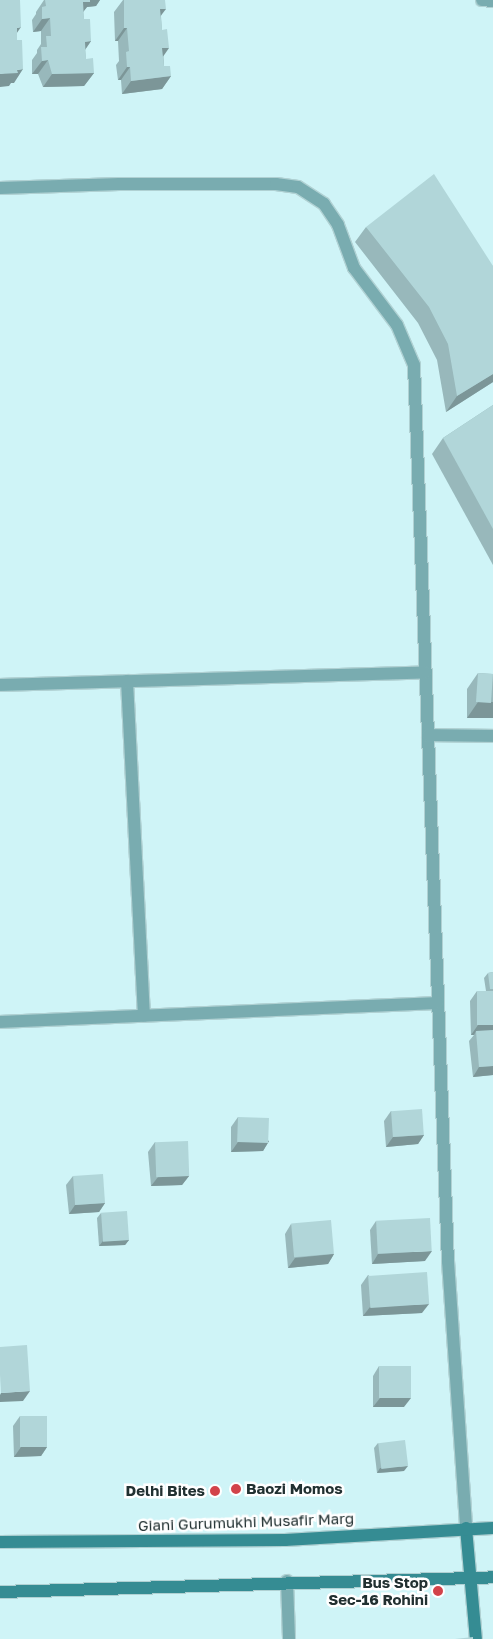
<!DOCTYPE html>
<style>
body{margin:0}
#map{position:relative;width:493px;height:1639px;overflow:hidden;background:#cff4f7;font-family:"Golos Text",sans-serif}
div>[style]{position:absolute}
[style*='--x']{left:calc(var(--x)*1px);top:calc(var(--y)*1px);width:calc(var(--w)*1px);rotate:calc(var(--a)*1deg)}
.roads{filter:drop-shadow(1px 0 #b0d1d3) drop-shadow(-1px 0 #b0d1d3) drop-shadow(0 1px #b0d1d3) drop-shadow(0 -1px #b0d1d3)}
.street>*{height:12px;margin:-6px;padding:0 6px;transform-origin:6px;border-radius:6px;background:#79acb0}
.secondary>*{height:12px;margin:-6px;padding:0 6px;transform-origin:6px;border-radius:6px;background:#358c93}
.wall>*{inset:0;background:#98b8bb}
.shaded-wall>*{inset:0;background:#7c9698}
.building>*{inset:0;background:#b1d6d9;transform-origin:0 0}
.dots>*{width:14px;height:14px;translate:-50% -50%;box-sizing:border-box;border:2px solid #fff;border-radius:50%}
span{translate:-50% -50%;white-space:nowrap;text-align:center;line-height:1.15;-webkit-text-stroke:5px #fff;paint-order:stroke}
.poi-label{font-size:15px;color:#213031;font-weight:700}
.left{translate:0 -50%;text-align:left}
.right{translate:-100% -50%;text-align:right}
.street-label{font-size:15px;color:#213031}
</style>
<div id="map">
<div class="roads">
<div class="street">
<div style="--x:482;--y:0;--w:11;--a:5"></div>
<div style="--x:0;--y:188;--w:119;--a:-1.9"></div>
<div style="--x:119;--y:184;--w:157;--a:0"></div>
<div style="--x:276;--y:184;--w:22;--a:8"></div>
<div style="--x:298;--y:187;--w:31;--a:33"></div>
<div style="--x:324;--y:204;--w:25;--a:56"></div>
<div style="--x:338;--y:225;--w:46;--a:69.6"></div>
<div style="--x:354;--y:268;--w:71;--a:53"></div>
<div style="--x:397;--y:325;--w:43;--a:67"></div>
<div style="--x:414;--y:365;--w:897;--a:87.83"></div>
<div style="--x:448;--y:1261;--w:268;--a:86.1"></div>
<div style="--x:127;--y:681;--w:335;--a:87.1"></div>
<div style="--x:0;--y:685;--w:426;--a:-1.7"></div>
<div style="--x:428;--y:735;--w:65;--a:0.9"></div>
<div style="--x:0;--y:1022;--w:438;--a:-2.5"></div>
<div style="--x:287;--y:1581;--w:58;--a:88"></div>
</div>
<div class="secondary">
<div style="--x:466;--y:1528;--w:111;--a:84.9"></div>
<div style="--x:0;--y:1542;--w:285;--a:-0.4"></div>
<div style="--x:285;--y:1540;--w:208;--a:-3.3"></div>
<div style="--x:0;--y:1592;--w:493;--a:-1.7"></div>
</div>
</div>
<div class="wall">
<div style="clip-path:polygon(44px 0,100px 0,96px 6px,87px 7px,83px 11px,84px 19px,91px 41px,85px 50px,86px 59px,94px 73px,84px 86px,43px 87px,38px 74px,32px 74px,32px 60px,37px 53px,37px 50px,41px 44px,41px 31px,33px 32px,32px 20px,36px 14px,36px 12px)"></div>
<div style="clip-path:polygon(123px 0,165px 0,161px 16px,164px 66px,171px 76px,162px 89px,122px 94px,121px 80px,118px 80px,116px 65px,119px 61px,118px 41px,115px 41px,114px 12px)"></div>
<div style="clip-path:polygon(366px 227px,493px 266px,493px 382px,446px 412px,437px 360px,418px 323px,355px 242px)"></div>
<div style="clip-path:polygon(493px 405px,493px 565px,432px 454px,443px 438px)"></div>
<div style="clip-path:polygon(478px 673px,493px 674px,493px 718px,467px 718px,467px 689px)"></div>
<div style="clip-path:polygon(493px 972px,493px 1075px,473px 1077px,469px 1041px,474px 1035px,471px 1035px,470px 1001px,477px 991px,486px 991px,484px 978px,488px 973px)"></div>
<div style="clip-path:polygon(391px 1111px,424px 1135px,418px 1144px,386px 1147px,384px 1121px)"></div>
<div style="clip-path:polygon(238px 1117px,269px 1141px,263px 1151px,231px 1152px,231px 1127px)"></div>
<div style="clip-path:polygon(155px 1142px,189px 1176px,182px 1185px,151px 1186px,148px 1152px)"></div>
<div style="clip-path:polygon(73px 1176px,105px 1203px,99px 1212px,69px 1214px,66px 1185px)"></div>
<div style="clip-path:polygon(101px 1213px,129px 1240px,125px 1245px,99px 1246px,97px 1218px)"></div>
<div style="clip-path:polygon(376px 1221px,425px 1261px,372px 1264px,370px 1230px)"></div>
<div style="clip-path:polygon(291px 1224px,334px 1254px,328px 1264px,288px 1268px,285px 1234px)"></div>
<div style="clip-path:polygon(368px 1275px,422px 1313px,363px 1316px,361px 1285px)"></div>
<div style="clip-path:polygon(379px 1366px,404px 1407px,373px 1407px,373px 1376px)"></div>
<div style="clip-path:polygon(20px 1416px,47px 1447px,41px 1456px,14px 1457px,13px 1426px)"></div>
<div style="clip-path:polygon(378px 1443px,404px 1471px,377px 1473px,374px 1448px)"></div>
</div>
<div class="shaded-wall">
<div style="clip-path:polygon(85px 0,100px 0,96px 6px,87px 7px,81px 15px,83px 2px)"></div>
<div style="clip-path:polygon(160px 9px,166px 9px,156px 22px)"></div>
<div style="clip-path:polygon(50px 18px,41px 31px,33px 32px,42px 19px)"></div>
<div style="clip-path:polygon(21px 27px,12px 40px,17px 28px)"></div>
<div style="clip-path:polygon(124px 28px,127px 28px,118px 41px,115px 41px)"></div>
<div style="clip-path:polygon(91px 41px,82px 54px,85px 42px)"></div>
<div style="clip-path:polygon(162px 48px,169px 48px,160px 61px)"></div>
<div style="clip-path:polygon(48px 60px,38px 74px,32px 74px,42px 61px)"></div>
<div style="clip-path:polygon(127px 67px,130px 67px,121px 80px,118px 80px)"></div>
<div style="clip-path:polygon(23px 69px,14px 83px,11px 83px,9px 86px,0 87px,0 74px,17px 70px)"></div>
<div style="clip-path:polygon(94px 73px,84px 86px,43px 87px,52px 74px)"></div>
<div style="clip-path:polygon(171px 76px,162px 89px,122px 94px,131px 81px)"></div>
<div style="clip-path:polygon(493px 374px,493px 382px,446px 412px,457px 396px)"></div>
<div style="clip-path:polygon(478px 702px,493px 702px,493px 718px,467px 718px)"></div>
<div style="clip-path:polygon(478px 1025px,493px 1025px,493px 1035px,476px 1031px,474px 1035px,471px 1035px)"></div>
<div style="clip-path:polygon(493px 1066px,493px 1075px,473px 1077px,479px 1067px)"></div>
<div style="clip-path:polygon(424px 1135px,418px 1144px,386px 1147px,393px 1137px)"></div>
<div style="clip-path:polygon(269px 1141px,263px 1151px,231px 1152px,238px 1142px)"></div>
<div style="clip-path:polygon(189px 1176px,182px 1185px,151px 1186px,158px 1177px)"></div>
<div style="clip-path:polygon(105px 1203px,99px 1212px,69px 1214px,75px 1205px)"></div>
<div style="clip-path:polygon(129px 1240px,125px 1245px,99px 1246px,103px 1241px)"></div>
<div style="clip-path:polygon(432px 1251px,425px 1261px,372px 1264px,378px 1254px)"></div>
<div style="clip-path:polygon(334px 1254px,328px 1264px,288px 1268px,295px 1258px)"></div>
<div style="clip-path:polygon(429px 1304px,422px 1313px,363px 1316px,370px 1307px)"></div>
<div style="clip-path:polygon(30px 1391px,23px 1401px,0 1402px,0 1395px,1px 1393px)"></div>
<div style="clip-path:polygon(380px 1398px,411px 1398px,404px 1407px,373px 1407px)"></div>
<div style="clip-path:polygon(21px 1447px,47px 1447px,41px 1456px,14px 1457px)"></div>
<div style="clip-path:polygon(408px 1466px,404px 1471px,377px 1473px,380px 1468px)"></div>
</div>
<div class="building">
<div style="clip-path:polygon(0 0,20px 0,21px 27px,17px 28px,17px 40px,22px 40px,23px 69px,17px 70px,18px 73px,0 74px)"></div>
<div style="clip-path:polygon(45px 0,90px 0,90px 2px,83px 2px,84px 19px,90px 19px,91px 41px,85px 42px,86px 59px,93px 58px,94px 73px,52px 74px,48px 60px,42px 61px,41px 47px,47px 47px,46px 36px,51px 36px,50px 18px,42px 19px,42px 7px,46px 6px)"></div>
<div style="clip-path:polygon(124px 0,165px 0,166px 9px,160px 9px,162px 30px,167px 29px,169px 48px,162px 48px,164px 66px,170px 66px,171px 76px,131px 81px,130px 67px,127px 67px,126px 52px,129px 51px,127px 28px,124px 28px)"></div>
<div style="clip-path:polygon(434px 174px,493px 266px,493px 374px,457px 396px,448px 344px,429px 307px,366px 227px)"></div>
<div style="clip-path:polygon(493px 405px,493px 529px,443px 438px)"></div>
<div style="left:478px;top:673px;width:15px;height:29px;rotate:4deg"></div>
<div style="clip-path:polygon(493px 972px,493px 989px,490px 989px,488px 973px)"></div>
<div style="left:477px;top:991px;width:16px;height:34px"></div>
<div style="clip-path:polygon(493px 1030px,493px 1066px,479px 1067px,476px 1031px)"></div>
<div style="left:422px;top:1109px;width:26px;height:31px;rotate:86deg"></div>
<div style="left:238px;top:1117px;width:31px;height:25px;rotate:2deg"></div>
<div style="left:188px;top:1141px;width:35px;height:33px;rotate:88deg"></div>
<div style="left:103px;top:1174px;width:29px;height:30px;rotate:86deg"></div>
<div style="left:127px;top:1211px;width:29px;height:26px;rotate:86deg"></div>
<div style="left:430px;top:1218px;width:33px;height:54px;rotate:87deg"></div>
<div style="left:331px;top:1220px;width:34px;height:40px;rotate:85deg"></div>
<div style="left:427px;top:1272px;width:32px;height:59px;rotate:86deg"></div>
<div style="clip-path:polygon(27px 1345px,30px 1391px,1px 1393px,0 1375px,0 1347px)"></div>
<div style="left:379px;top:1366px;width:32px;height:32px"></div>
<div style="left:20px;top:1416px;width:27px;height:31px"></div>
<div style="left:405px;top:1440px;width:26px;height:27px;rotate:83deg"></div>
<div style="clip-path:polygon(473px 1637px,473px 1639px,455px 1639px)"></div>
</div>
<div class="dots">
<div style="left:236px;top:1489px;background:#d2434a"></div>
<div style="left:215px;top:1491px;background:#d2434a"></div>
<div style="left:438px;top:1591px;background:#d2434a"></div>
</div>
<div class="poi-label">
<span class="left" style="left:246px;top:1489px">Baozi Momos</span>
<span class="right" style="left:205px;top:1491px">Delhi Bites</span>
<span class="right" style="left:428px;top:1591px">Bus Stop<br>Sec-16 Rohini</span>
</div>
<div class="street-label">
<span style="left:246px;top:1522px;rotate:-2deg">Giani Gurumukhi Musafir Marg</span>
</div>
</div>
